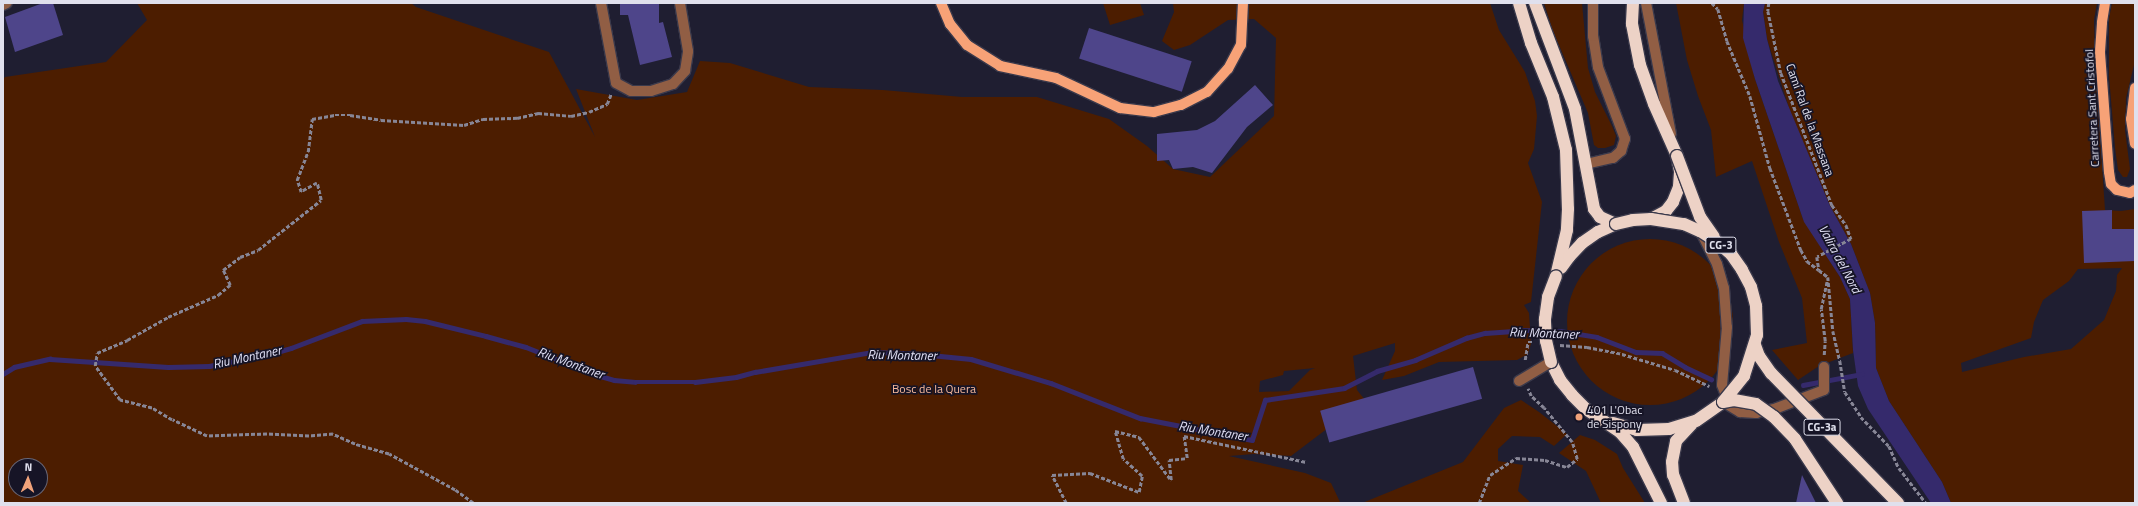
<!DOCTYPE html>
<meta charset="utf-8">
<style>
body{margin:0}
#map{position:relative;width:2138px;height:506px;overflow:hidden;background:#1f1e31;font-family:"Titillium Web",sans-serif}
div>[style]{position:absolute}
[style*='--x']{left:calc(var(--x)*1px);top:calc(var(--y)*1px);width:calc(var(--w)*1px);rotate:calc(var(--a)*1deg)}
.green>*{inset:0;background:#4c1d00}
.round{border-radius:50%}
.water>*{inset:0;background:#352a6c}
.stream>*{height:4.5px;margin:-2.25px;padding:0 2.25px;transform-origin:2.25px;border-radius:2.25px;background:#352a6c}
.building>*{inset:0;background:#4e458a;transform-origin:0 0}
.path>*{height:2.5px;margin-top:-1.25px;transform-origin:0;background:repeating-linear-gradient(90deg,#878696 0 4px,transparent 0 6px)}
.roads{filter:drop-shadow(1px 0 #3a394b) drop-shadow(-1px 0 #3a394b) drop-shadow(0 1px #3a394b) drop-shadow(0 -1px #3a394b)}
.minor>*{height:10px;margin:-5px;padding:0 5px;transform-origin:5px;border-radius:5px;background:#915e44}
.major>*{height:10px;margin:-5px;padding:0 5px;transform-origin:5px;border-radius:5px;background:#f7a277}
.highway>*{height:12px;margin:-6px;padding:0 6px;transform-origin:6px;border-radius:6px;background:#edd2c6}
.bridges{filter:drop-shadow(1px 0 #3a394b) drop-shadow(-1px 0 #3a394b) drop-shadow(0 1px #3a394b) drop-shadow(0 -1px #3a394b)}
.minor-bridge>*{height:10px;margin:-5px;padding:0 5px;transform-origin:5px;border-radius:5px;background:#915e44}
.highway-bridge>*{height:12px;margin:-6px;padding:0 6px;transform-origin:6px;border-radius:6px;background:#edd2c6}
.dots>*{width:11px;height:11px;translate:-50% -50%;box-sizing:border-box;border:2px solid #161426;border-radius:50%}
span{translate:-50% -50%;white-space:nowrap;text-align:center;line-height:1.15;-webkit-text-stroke:3.5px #161426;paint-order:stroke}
.shield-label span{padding:1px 3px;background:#161426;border:1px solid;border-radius:3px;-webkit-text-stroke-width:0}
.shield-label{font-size:11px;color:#e0e0ed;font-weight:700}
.street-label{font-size:12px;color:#e0e0ed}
.park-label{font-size:12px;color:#fabb9c}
.poi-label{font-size:12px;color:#e0e0ed}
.left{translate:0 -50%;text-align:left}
.water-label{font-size:13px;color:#e2e1f6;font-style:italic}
.frame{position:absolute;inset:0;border:4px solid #e0e0ed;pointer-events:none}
.north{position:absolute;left:8px;top:458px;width:40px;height:40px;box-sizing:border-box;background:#161426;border:1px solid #676676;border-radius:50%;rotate:2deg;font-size:11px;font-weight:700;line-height:16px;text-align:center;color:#e0e0ed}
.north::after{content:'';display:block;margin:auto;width:14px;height:18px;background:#f0a27a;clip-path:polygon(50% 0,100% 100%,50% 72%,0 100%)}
</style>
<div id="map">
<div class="green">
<div style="clip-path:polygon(evenodd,137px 3px,411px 3px,416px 7px,549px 52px,595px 137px,576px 89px,637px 100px,687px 92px,700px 61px,730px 63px,809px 87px,883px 90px,962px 97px,1037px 97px,1109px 119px,1147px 146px,1173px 169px,1210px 177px,1274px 116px,1276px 38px,1254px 19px,1228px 20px,1190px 45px,1174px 50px,1162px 41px,1174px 12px,1173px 3px,1490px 3px,1499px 30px,1525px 72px,1535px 101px,1537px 116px,1534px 149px,1528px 163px,1542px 202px,1531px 302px,1524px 305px,1529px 313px,1531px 344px,1528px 354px,1517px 360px,1439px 362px,1404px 376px,1382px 380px,1395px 351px,1395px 343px,1353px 356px,1357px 390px,1365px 400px,1291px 456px,1254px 454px,1229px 456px,1305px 473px,1331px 483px,1340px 502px,1349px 503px,3px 503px,3px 80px,5px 77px,106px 62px,147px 20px,137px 3px,1315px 368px,1310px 370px,1289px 391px,1259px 392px,1260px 381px,1283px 375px,1284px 371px,1315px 368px,137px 3px,16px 466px,40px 466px,40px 490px,16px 490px,16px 466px)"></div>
<div style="clip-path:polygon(1103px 3px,1140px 3px,1144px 15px,1110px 25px)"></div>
<div style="clip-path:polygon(1544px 3px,1582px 3px,1588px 68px,1595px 92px,1612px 126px,1616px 136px,1614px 145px,1605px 148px,1598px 148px,1594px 145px,1588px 113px,1553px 31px)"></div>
<div style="clip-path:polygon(1676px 3px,1744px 3px,1742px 20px,1755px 79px,1803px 219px,1840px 277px,1850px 299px,1853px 353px,1819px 366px,1798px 380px,1772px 350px,1807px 343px,1802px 298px,1779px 242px,1752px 161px,1716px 177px,1711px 130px,1698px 96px,1687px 60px)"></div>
<div style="clip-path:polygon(evenodd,1765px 3px,2097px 3px,2094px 20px,2095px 62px,2105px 210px,2121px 211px,2135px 209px,2135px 503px,1951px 503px,1942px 482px,1889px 401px,1876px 368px,1875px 323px,1870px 293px,1851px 244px,1830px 206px,1790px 111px,1767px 39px,1763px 11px,1765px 3px,2122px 268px,2117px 275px,2116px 291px,2104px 320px,2071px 349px,2024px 357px,1962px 372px,1961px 363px,2031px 338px,2034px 322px,2043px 300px,2069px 281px,2078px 269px,2122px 268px)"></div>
<div style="clip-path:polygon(2112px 3px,2135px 3px,2135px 61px,2126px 98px,2125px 130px,2130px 169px,2127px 177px,2123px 177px,2118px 170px,2115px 148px,2109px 76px,2109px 19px)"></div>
<div class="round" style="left:1567px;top:239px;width:166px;height:166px"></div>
<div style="clip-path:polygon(1521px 400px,1539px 412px,1567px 434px,1554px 446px,1540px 437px,1512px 436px,1498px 449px,1498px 461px,1523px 465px,1518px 491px,1531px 503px,1362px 503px,1463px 462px,1504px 408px)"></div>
<div style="clip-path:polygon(1580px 435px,1595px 440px,1617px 454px,1623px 468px,1645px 503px,1601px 503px,1586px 471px,1559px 453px)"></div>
</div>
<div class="water">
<div style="clip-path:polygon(1744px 3px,1765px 3px,1763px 12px,1767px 39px,1778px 81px,1830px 206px,1851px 244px,1870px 293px,1875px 323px,1876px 368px,1889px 401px,1942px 482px,1951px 503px,1931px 503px,1868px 409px,1858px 386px,1853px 350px,1850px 299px,1840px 277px,1804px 222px,1755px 79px,1743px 38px)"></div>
</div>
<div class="stream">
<div style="--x:3;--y:374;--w:13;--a:-32"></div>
<div style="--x:14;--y:367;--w:37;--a:-13"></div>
<div style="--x:50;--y:359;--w:118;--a:3.9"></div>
<div style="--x:168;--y:367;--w:41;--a:-1.4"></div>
<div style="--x:209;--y:366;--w:62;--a:-11.1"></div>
<div style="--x:270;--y:354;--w:22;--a:-16"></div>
<div style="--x:291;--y:348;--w:76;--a:-20.8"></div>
<div style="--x:362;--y:321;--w:44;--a:-2.6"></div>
<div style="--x:406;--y:319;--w:19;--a:6"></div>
<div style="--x:425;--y:321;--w:63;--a:13.8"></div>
<div style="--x:486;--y:336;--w:41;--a:15.4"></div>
<div style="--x:526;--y:347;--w:76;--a:21.5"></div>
<div style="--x:597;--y:375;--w:18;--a:16"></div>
<div style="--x:614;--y:380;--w:21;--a:5"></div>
<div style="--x:635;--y:382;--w:60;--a:0"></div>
<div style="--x:695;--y:382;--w:41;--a:-7"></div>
<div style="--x:736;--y:377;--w:20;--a:-15"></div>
<div style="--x:755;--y:372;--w:119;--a:-9.7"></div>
<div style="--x:872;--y:352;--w:38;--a:2"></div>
<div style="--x:910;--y:353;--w:61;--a:5.6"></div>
<div style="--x:971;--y:359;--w:84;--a:16.7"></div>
<div style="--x:1051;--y:383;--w:96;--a:21.5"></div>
<div style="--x:1140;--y:418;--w:114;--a:11.1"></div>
<div style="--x:1252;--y:440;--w:42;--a:-72"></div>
<div style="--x:1265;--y:400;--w:80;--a:-8.6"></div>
<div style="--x:1344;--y:388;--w:37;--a:-27"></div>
<div style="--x:1377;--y:371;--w:40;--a:-16"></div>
<div style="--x:1415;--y:360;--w:56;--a:-23.3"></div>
<div style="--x:1466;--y:338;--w:20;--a:-15"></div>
<div style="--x:1485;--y:333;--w:39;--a:-4"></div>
<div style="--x:1524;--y:330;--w:36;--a:2"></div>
<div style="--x:1560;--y:331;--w:37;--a:9"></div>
<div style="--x:1597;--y:337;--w:42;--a:21"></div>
<div style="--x:1636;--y:352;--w:26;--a:2"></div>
<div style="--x:1662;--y:353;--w:27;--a:31"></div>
<div style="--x:1685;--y:367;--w:29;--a:25"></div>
<div style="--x:1803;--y:385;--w:60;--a:-10.6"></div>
</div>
<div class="building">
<div style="clip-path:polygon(43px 3px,53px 3px,63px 35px,15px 52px,5px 17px)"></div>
<div style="clip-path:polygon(620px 3px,659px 3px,659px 23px,663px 22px,672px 57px,640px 65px,628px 15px,620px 15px)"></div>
<div style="left:1089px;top:28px;width:108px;height:32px;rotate:18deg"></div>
<div style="clip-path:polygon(1255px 85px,1273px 105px,1247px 127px,1212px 173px,1193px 167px,1173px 169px,1169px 160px,1157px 161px,1157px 134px,1197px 130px,1215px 121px)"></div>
<div style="clip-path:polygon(2112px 210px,2112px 229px,2135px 229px,2135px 261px,2084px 263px,2082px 211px)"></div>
<div style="left:1473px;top:367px;width:33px;height:159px;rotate:74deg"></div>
<div style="clip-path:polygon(1802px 475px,1816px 503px,1796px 503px)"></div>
</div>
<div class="path">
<div style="--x:1712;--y:3;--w:8;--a:45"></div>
<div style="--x:1718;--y:9;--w:33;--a:74"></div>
<div style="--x:1727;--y:41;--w:60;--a:67.3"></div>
<div style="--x:1750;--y:96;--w:75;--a:74.5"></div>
<div style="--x:1770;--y:168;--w:88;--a:69.3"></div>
<div style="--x:1801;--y:250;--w:13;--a:61"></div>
<div style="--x:1807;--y:261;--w:15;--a:37"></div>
<div style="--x:1769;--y:3;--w:8;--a:97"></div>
<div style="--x:1768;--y:11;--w:63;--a:78.2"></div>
<div style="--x:1781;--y:73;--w:142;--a:68.9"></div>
<div style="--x:1832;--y:205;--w:24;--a:55"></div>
<div style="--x:1846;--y:225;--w:15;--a:70"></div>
<div style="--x:1851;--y:239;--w:38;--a:152"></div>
<div style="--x:1817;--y:257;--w:13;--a:81"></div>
<div style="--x:1819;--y:270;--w:11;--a:38"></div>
<div style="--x:1828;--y:277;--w:54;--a:84.7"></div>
<div style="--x:1833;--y:331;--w:31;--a:77"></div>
<div style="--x:1840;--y:361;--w:31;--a:81"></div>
<div style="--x:1845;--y:392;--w:30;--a:57"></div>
<div style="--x:1861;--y:417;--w:40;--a:46"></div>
<div style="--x:1889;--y:446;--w:24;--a:66"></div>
<div style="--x:1899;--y:468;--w:44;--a:52.4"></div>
<div style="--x:1560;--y:345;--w:27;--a:4"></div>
<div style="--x:1587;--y:347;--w:36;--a:11"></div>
<div style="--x:1622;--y:354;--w:55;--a:16.8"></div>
<div style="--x:1675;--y:370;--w:38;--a:25"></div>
<div style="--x:1824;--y:355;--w:14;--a:-86"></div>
<div style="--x:1825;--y:341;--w:32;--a:-97"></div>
<div style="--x:1821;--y:309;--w:30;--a:-78"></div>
<div style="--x:1525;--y:360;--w:18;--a:-81"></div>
<div style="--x:1528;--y:342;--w:5;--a:0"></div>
<div style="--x:473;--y:503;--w:22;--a:-144"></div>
<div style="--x:455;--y:490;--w:75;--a:-151.4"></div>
<div style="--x:389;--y:454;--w:35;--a:-164"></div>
<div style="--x:355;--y:444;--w:24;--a:-156"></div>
<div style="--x:333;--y:434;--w:24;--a:175"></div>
<div style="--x:309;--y:436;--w:42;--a:-177.3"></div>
<div style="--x:267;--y:434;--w:60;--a:178.1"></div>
<div style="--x:207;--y:436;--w:38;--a:-155"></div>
<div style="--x:172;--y:420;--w:23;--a:-149"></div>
<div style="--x:152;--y:408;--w:33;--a:-166"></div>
<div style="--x:120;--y:400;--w:42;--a:-126.3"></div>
<div style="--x:95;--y:366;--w:13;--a:-81"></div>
<div style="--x:97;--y:353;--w:33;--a:-23"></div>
<div style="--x:127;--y:340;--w:47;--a:-29.3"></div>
<div style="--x:168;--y:317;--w:55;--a:-23.7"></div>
<div style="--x:218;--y:295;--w:16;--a:-40"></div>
<div style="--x:230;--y:285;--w:17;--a:-115"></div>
<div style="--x:223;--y:270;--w:21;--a:-37"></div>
<div style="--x:240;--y:257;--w:19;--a:-21"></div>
<div style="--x:258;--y:250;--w:80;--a:-38.4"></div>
<div style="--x:321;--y:200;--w:17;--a:-103"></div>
<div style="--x:317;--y:183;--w:18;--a:151"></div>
<div style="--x:301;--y:192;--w:13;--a:-108"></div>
<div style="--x:297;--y:180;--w:30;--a:-69"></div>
<div style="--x:308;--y:152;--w:33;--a:-83"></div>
<div style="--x:312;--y:119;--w:23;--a:-10"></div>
<div style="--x:335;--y:115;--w:15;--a:0"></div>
<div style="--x:350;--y:115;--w:31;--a:9"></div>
<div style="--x:381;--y:120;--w:83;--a:3.4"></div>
<div style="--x:464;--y:125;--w:20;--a:-18"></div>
<div style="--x:483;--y:119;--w:34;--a:-2"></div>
<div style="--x:517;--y:118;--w:22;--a:-13"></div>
<div style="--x:538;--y:113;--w:33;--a:5"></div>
<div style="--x:571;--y:116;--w:18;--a:-13"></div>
<div style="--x:589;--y:112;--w:20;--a:-24"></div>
<div style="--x:607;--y:104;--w:11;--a:-68"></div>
<div style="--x:1066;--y:503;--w:31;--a:-117"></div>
<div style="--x:1052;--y:475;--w:38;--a:-3"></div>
<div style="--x:1090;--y:473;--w:53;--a:21.2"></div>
<div style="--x:1139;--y:492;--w:16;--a:-79"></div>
<div style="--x:1142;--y:476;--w:25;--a:-138"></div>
<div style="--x:1123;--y:459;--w:29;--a:-106"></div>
<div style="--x:1115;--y:431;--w:25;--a:14"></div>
<div style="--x:1139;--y:437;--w:54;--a:53.3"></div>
<div style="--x:1171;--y:480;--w:20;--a:-96"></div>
<div style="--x:1169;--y:460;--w:18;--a:-6"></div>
<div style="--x:1187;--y:458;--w:22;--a:-98"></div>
<div style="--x:1184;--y:436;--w:125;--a:12"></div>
<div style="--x:1479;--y:503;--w:30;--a:-69"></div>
<div style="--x:1490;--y:475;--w:31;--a:-33"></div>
<div style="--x:1516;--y:458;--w:29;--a:4"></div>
<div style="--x:1545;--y:460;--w:23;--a:18"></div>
<div style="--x:1567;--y:467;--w:13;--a:-39"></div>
<div style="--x:1577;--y:459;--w:18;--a:-106"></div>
<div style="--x:1572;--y:442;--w:44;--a:-129.5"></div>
<div style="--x:1544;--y:408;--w:18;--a:-137"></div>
<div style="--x:1531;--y:396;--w:8;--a:-113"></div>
</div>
<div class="roads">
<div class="minor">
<div style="--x:601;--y:3;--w:81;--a:79.4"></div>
<div style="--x:616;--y:83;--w:17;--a:28"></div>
<div style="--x:631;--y:91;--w:20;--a:0"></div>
<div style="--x:651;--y:91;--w:23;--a:-18"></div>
<div style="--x:673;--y:84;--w:18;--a:-47"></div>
<div style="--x:685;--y:71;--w:20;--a:-81"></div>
<div style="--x:688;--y:51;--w:49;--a:-99.5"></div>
<div style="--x:1646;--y:3;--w:133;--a:79.2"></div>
<div style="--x:3;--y:5;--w:4;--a:-27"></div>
<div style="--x:1586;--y:164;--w:28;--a:-13"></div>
<div style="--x:1613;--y:158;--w:11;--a:-41"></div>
<div style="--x:1621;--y:151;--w:13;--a:-72"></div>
<div style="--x:1625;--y:139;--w:77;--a:-110.6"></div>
<div style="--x:1598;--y:67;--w:31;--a:-99"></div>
<div style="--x:1593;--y:36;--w:33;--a:-90"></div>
<div style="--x:1699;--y:228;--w:40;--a:63.4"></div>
<div style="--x:1717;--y:264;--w:25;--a:74"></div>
<div style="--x:1724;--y:288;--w:39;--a:86"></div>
<div style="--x:1727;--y:327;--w:58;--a:94.9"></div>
<div style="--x:1722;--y:385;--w:22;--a:69"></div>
<div style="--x:1730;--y:406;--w:12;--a:31"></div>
<div style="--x:1740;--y:412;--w:16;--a:4"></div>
<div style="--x:1756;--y:413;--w:22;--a:-13"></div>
<div style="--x:1777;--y:408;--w:50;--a:-21"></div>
<div style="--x:1824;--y:390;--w:23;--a:-90"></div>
</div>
<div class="major">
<div style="--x:941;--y:3;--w:23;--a:67"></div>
<div style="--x:950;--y:24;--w:27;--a:51"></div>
<div style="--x:967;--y:45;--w:39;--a:32"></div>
<div style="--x:1000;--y:66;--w:57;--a:12.1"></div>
<div style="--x:1056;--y:78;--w:71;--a:25.1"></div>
<div style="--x:1120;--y:108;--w:34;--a:7"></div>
<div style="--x:1154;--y:112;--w:28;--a:-15"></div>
<div style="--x:1181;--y:105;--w:29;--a:-27"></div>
<div style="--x:1207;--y:92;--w:31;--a:-48"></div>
<div style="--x:1228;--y:69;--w:27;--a:-62"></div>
<div style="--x:1241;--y:45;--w:42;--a:-87.3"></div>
<div style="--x:2105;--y:3;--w:20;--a:99"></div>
<div style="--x:2102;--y:23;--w:30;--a:94"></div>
<div style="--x:2100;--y:53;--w:119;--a:85.7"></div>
<div style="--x:2109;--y:172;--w:12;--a:81"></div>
<div style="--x:2111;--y:184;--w:8;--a:45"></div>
<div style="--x:2117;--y:190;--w:13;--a:13"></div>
<div style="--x:2130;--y:193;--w:6;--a:-31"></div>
<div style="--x:2135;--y:88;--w:31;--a:97"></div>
<div style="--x:2131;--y:119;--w:25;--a:81"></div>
</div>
<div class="highway">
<div style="--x:1519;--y:3;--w:42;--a:73.3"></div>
<div style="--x:1531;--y:43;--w:58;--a:67.8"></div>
<div style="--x:1553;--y:97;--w:55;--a:76.2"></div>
<div style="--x:1566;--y:150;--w:59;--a:88.1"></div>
<div style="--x:1568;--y:209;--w:21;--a:93"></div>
<div style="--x:1567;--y:230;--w:47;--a:103.4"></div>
<div style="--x:1535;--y:3;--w:113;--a:69.3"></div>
<div style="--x:1575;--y:109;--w:102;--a:79.2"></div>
<div style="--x:1594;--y:209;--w:10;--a:53"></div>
<div style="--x:1600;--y:217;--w:17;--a:24"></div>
<div style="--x:1633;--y:3;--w:21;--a:93"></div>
<div style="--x:1632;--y:24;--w:42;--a:79"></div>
<div style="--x:1640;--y:65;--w:41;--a:70.3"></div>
<div style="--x:1654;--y:104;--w:57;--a:66.1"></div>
<div style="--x:1677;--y:156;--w:16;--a:79"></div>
<div style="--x:1680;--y:172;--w:15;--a:94"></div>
<div style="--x:1679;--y:187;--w:16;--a:112"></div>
<div style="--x:1673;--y:202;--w:11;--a:128"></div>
<div style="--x:1666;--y:211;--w:17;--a:152"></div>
<div style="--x:1561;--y:268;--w:14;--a:-54"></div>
<div style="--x:1569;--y:257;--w:19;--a:-47"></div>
<div style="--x:1582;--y:243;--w:19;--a:-35"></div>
<div style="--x:1598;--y:232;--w:20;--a:-24"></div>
<div style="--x:1551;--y:362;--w:20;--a:63"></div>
<div style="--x:1560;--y:380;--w:19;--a:51"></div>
<div style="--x:1572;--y:395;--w:20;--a:45"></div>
<div style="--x:1586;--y:409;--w:41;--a:34.1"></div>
<div style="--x:1620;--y:432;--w:20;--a:49"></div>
<div style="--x:1633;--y:447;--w:63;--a:63.4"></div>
<div style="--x:1613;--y:423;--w:25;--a:16"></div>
<div style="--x:1637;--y:430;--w:32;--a:-2"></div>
<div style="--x:1669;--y:429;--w:28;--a:-17"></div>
<div style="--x:1696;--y:421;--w:33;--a:-35"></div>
<div style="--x:1684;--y:503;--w:30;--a:-111"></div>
<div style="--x:1673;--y:475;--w:13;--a:-94"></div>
<div style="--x:1672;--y:462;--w:21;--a:-79"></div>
<div style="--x:1676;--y:441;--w:23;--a:-47"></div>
</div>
</div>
<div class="bridges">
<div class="minor-bridge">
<div style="--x:1519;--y:381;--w:37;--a:-31"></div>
</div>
<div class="highway-bridge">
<div style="--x:1677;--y:156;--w:65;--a:69.3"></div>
<div style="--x:1700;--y:217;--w:24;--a:55"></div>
<div style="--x:1616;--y:224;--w:17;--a:-13"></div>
<div style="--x:1633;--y:220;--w:18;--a:-3"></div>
<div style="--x:1651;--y:219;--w:33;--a:9"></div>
<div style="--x:1684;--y:224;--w:17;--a:24"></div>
<div style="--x:1700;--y:231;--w:19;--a:32"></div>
<div style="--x:1716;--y:241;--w:20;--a:41"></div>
<div style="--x:1731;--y:254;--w:19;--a:55"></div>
<div style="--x:1742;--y:270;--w:19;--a:62"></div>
<div style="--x:1751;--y:287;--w:20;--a:75"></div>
<div style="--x:1756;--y:306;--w:29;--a:88"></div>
<div style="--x:1757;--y:335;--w:43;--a:107.6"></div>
<div style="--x:1744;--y:376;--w:33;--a:129"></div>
<div style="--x:1755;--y:345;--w:12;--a:70"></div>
<div style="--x:1759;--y:356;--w:21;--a:55"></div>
<div style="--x:1771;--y:373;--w:182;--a:45.7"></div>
<div style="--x:1551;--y:362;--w:22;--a:-103"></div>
<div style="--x:1546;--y:341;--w:22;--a:-93"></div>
<div style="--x:1545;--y:319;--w:22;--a:-82"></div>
<div style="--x:1548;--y:297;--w:22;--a:-69"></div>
<div style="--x:1723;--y:402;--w:11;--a:-10"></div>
<div style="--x:1734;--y:400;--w:22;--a:10"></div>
<div style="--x:1756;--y:404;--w:22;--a:36"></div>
<div style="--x:1774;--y:417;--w:30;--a:46"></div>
<div style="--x:1795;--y:439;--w:77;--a:56.7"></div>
</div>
</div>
<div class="dots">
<div style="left:1579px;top:417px;background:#f0a27a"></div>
</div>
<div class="shield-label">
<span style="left:1721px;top:245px">CG-3</span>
<span style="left:1822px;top:427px">CG-3a</span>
</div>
<div class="street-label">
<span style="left:2092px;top:108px;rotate:-93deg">Carretera Sant Cristofol</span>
<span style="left:1810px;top:120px;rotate:70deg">Camí Ral de la Massana</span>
</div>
<div class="park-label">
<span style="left:934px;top:389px">Bosc de la Quera</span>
</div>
<div class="poi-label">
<span class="left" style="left:1587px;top:417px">401 L'Obac<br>de Sispony</span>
</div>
<div class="water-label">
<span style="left:1840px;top:259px;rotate:62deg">Valira del Nord</span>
<span style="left:1544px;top:333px;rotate:2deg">Riu Montaner</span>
<span style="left:902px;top:355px;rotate:1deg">Riu Montaner</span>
<span style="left:247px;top:357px;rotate:-12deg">Riu Montaner</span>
<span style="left:571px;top:363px;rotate:20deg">Riu Montaner</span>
<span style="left:1213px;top:431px;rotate:9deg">Riu Montaner</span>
</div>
<div class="frame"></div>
<div class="north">N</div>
</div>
